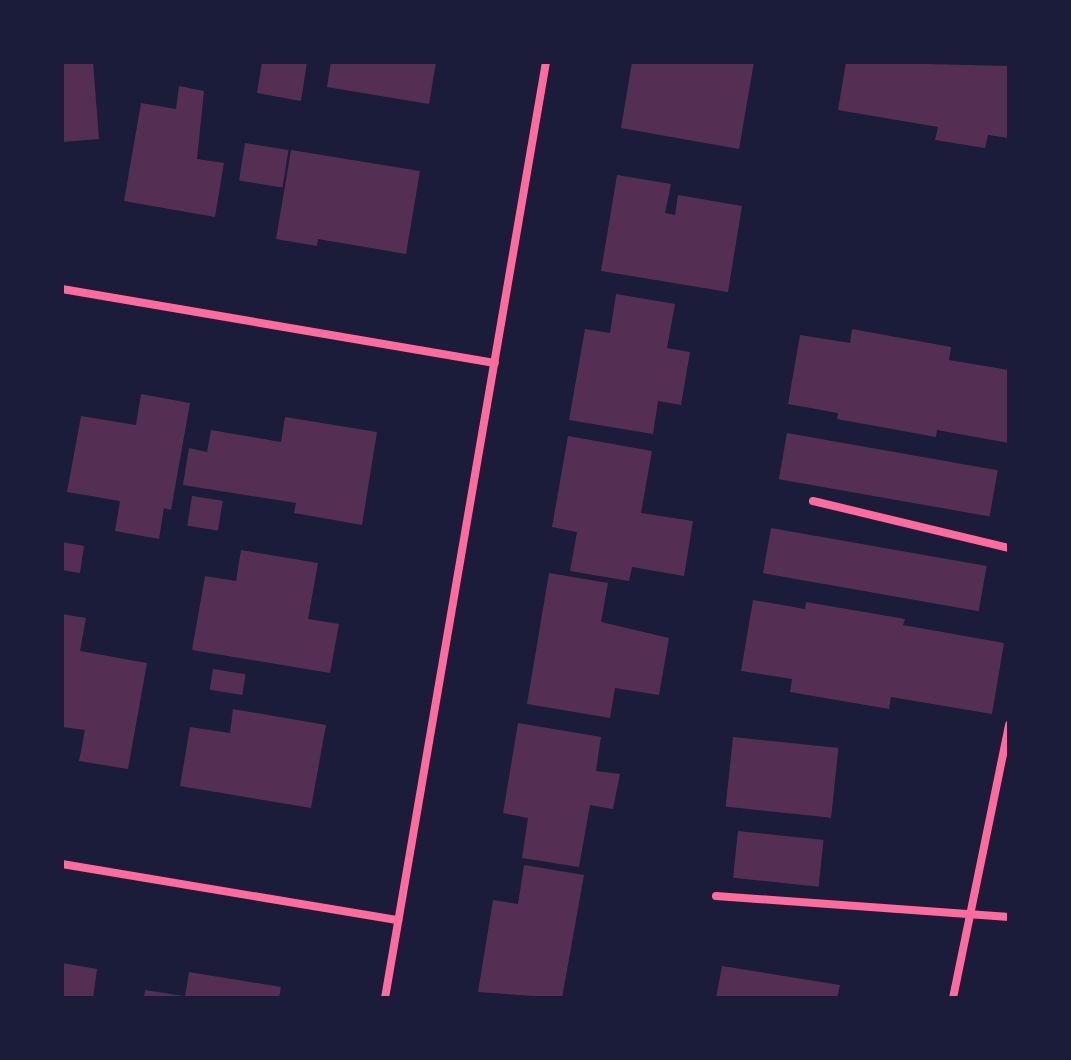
<!DOCTYPE html>
<style>
body{margin:0}
#map{position:relative;width:1071px;height:1060px;overflow:hidden;background:#1b1b3a;font-family:"Space Grotesk",sans-serif}
div>[style]{position:absolute}
[style*='--x']{left:calc(var(--x)*1px);top:calc(var(--y)*1px);width:calc(var(--w)*1px);rotate:calc(var(--a)*1deg)}
.building>*{inset:0;background:#542f53;transform-origin:0 0}
.minor>*{height:8px;margin:-4px;padding:0 4px;transform-origin:4px;border-radius:4px;background:#ff6b9d}
span{translate:-50% -50%;white-space:nowrap;text-align:center;line-height:1.15;-webkit-text-stroke:8px #1b1b3a;paint-order:stroke}
.frame{position:absolute;inset:0;border:64px solid #1b1b3a;pointer-events:none}
</style>
<div id="map">
<div class="building">
<div style="clip-path:polygon(62px 62px,93px 62px,99px 139px,62px 142px)"></div>
<div style="clip-path:polygon(262px 62px,307px 62px,301px 101px,257px 93px)"></div>
<div style="clip-path:polygon(331px 62px,436px 62px,429px 104px,327px 87px)"></div>
<div style="clip-path:polygon(632px 62px,754px 62px,739px 149px,621px 128px)"></div>
<div style="clip-path:polygon(846px 62px,1009px 66px,1009px 138px,988px 135px,985px 148px,935px 140px,938px 127px,838px 110px)"></div>
<div style="clip-path:polygon(179px 86px,204px 91px,197px 159px,224px 163px,215px 217px,124px 201px,141px 103px,176px 109px)"></div>
<div style="left:245px;top:143px;width:44px;height:38px;rotate:9deg"></div>
<div style="clip-path:polygon(291px 150px,420px 171px,406px 254px,318px 239px,317px 246px,276px 239px)"></div>
<div style="clip-path:polygon(617px 175px,671px 184px,665px 213px,675px 215px,678px 195px,742px 206px,728px 292px,601px 271px)"></div>
<div style="clip-path:polygon(616px 294px,675px 304px,667px 348px,690px 352px,681px 405px,658px 401px,653px 434px,569px 420px,585px 329px,610px 333px)"></div>
<div style="clip-path:polygon(852px 329px,951px 347px,949px 360px,1009px 370px,1009px 443px,937px 430px,936px 437px,837px 419px,838px 413px,788px 404px,800px 335px,850px 343px)"></div>
<div style="clip-path:polygon(141px 394px,190px 403px,171px 510px,164px 508px,159px 539px,115px 531px,120px 501px,67px 492px,81px 416px,136px 425px)"></div>
<div style="clip-path:polygon(285px 417px,377px 432px,362px 525px,294px 513px,296px 503px,183px 485px,189px 448px,207px 452px,211px 430px,281px 442px)"></div>
<div style="left:787px;top:433px;width:214px;height:47px;rotate:10deg"></div>
<div style="clip-path:polygon(568px 436px,652px 451px,641px 513px,693px 521px,684px 576px,632px 567px,629px 581px,570px 571px,577px 532px,552px 527px)"></div>
<div style="left:192px;top:496px;width:31px;height:30px;rotate:9deg"></div>
<div style="left:771px;top:528px;width:219px;height:46px;rotate:10deg"></div>
<div style="clip-path:polygon(62px 542px,84px 546px,80px 573px,62px 570px)"></div>
<div style="clip-path:polygon(241px 550px,318px 563px,308px 619px,339px 624px,330px 673px,192px 650px,205px 576px,236px 581px)"></div>
<div style="clip-path:polygon(549px 573px,608px 583px,601px 622px,669px 638px,659px 695px,615px 688px,610px 718px,527px 704px)"></div>
<div style="clip-path:polygon(753px 600px,805px 609px,806px 602px,905px 619px,903px 625px,1004px 643px,992px 714px,891px 697px,889px 709px,790px 692px,792px 679px,741px 671px)"></div>
<div style="clip-path:polygon(62px 614px,86px 618px,80px 651px,147px 663px,128px 769px,79px 761px,85px 730px,62px 727px)"></div>
<div style="left:213px;top:669px;width:33px;height:21px;rotate:9deg"></div>
<div style="clip-path:polygon(233px 709px,326px 725px,311px 808px,180px 786px,190px 727px,230px 733px)"></div>
<div style="clip-path:polygon(518px 723px,601px 737px,596px 771px,620px 774px,613px 809px,590px 805px,579px 867px,522px 858px,528px 818px,503px 813px)"></div>
<div style="left:733px;top:737px;width:106px;height:70px;rotate:6deg"></div>
<div style="left:738px;top:831px;width:86px;height:47px;rotate:6deg"></div>
<div style="clip-path:polygon(524px 865px,584px 875px,562px 998px,478px 992px,493px 900px,518px 904px)"></div>
<div style="clip-path:polygon(62px 963px,97px 969px,93px 998px,62px 998px)"></div>
<div style="clip-path:polygon(722px 966px,840px 985px,837px 998px,716px 998px)"></div>
<div style="clip-path:polygon(189px 972px,281px 987px,279px 998px,185px 998px)"></div>
<div style="clip-path:polygon(145px 990px,183px 996px,183px 998px,144px 998px)"></div>
</div>
<div class="minor">
<div style="--x:62;--y:289;--w:439;--a:9.7"></div>
<div style="--x:813;--y:501;--w:202;--a:13.5"></div>
<div style="--x:62;--y:864;--w:341;--a:9.5"></div>
<div style="--x:716;--y:896;--w:294;--a:4.1"></div>
<div style="--x:385;--y:998;--w:950;--a:-80.24"></div>
<div style="--x:953;--y:998;--w:279;--a:-78.4"></div>
</div>
<div class="frame"></div>
</div>
